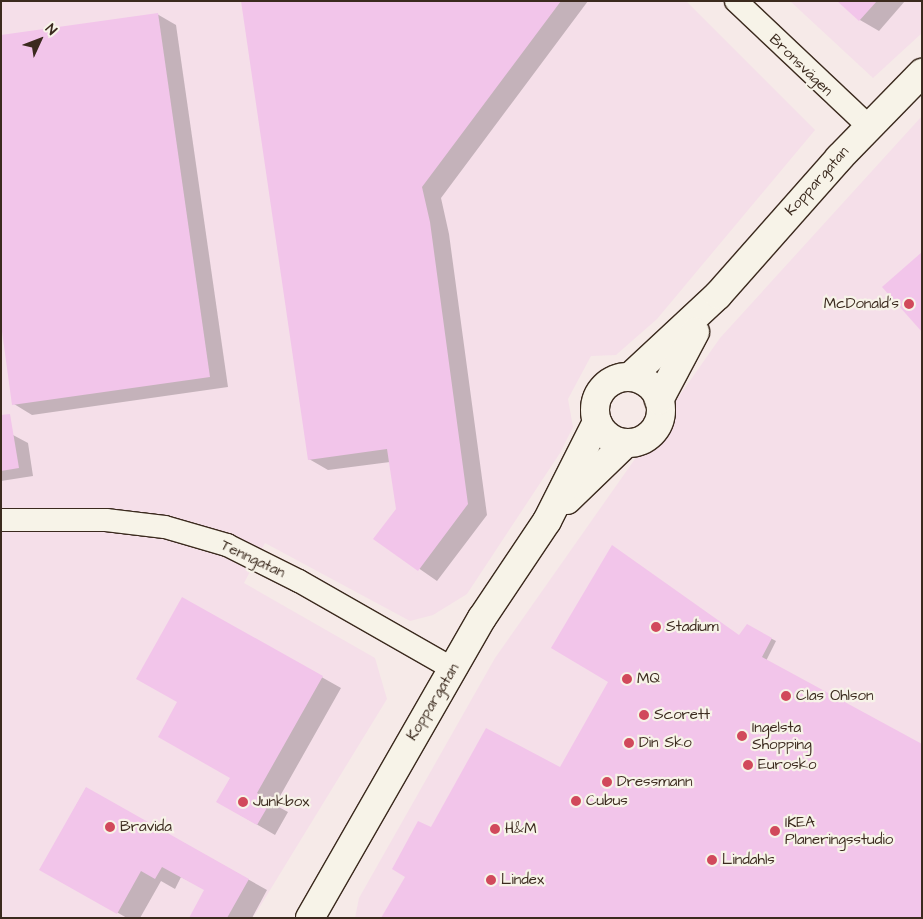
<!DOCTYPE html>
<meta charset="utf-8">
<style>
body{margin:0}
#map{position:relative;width:923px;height:919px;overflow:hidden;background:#f6eae8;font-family:"Architects Daughter",sans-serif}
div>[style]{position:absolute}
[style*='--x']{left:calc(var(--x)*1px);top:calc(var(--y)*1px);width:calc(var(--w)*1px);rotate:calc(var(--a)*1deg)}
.built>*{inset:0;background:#f5dfe9}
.shadow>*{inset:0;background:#0003}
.building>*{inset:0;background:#f2c5ea}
.roads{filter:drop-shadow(1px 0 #3b2a1e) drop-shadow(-1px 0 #3b2a1e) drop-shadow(0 1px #3b2a1e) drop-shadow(0 -1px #3b2a1e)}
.minor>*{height:22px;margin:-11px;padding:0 11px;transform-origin:11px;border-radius:11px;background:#f7f3e8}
.tertiary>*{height:28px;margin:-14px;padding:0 14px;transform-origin:14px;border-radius:14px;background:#f7f3e8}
.tertiary>.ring{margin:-14px;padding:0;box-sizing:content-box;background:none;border:28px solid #f7f3e8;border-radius:50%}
.dots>*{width:14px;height:14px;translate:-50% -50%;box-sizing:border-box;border:2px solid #f7f3e8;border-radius:50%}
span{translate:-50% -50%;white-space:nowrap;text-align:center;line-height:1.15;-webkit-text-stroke:4.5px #f7f3e8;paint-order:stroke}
.street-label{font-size:15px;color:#3b2a1e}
.poi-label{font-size:15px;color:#3b2a1e}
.right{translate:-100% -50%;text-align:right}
.left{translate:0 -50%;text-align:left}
.frame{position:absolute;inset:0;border:2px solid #3b2a1e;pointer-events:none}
.north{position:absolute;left:15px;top:15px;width:50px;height:50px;-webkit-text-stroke:4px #f7f3e8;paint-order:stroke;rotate:47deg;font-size:14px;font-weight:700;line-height:20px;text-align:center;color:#3b2a1e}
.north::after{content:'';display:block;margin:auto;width:18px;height:22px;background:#3b2a1e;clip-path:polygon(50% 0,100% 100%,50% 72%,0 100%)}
</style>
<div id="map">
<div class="built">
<div style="clip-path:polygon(1px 1px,686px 1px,815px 130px,657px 319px,616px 355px,591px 356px,568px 399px,573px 427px,560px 453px,467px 594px,433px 615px,410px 621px,265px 543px,244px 583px,375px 658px,387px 699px,253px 918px,1px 918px)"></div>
<div style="clip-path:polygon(790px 1px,922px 1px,922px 33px,873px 78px)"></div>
<div style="clip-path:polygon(922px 116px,922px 918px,355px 918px,359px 898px,495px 658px,720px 338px)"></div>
</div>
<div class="shadow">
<div style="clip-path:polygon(242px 1px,588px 1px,441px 198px,449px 234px,487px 515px,437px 581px,375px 538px,397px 509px,390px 462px,328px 470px,309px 459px)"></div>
<div style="clip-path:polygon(839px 1px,905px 1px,879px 31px,860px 20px)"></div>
<div style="clip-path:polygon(157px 14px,176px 25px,228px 387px,32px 415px,14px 404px)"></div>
<div style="clip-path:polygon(13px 435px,28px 443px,33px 476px,1px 481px,1px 437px)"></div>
<div style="clip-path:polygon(183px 599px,341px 688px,275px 805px,288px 812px,275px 835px,218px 802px,231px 777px,179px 702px)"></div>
<div style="clip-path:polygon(747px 626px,776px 641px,766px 661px,406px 876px,431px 829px,560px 769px,740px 636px)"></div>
<div style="clip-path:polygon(86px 788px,267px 890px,252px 918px,190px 918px,206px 890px,181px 877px,175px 889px,161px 881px,140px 918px,127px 918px,41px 869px)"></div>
</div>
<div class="building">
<div style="clip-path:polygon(241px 1px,561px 1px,422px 187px,430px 222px,468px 504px,418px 571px,373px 539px,396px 509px,387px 449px,308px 460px)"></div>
<div style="clip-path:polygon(837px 1px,877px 1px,859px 21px)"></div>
<div style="clip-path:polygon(158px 13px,210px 377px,12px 405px,1px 324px,1px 35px)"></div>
<div style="clip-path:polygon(922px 252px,922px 332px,882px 287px)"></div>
<div style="clip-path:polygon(10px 414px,19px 468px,1px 471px,1px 415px)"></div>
<div style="clip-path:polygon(612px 545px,739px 635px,747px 624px,772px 638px,762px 657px,922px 744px,922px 918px,381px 918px,405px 877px,392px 869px,418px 821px,431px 827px,486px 728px,560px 767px,608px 682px,551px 648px)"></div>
<div style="clip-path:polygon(182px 597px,323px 676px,257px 793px,271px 801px,257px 825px,216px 802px,230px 778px,158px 737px,177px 702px,136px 679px)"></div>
<div style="clip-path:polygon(86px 787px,249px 879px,227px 918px,189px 918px,204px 890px,162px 867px,155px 879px,141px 871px,117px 914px,39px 870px)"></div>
</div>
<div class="roads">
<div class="minor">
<div style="--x:736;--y:1;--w:182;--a:43.4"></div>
<div style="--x:1;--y:520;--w:105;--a:0"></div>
<div style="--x:106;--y:520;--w:59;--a:6.8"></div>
<div style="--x:165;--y:527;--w:65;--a:16.2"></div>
<div style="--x:227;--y:545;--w:80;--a:26.6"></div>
<div style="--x:299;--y:581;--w:177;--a:29.7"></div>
</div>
<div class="tertiary">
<div style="--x:630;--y:377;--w:120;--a:-43"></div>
<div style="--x:718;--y:295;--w:183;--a:-48.5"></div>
<div style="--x:839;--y:158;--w:119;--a:-45.7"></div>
<div class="ring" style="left:595px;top:377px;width:38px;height:38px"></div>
<div style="--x:659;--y:400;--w:77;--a:-62.1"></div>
<div style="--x:567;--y:500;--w:82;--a:-44"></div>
<div style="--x:310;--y:918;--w:346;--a:-60.2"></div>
<div style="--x:482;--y:618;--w:117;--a:-56.2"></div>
<div style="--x:547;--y:521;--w:111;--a:-63.2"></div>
</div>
</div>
<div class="dots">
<div style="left:909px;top:304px;background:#d1495b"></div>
<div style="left:656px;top:627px;background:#d1495b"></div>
<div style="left:627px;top:679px;background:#d1495b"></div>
<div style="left:786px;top:696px;background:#d1495b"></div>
<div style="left:644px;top:715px;background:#d1495b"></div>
<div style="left:742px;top:736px;background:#d1495b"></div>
<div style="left:629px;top:743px;background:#d1495b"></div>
<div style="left:748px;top:765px;background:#d1495b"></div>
<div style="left:607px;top:782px;background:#d1495b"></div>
<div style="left:576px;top:801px;background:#d1495b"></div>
<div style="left:243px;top:802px;background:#d1495b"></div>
<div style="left:110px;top:827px;background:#d1495b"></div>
<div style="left:495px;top:829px;background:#d1495b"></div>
<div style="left:775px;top:831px;background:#d1495b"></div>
<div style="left:712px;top:860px;background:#d1495b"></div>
<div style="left:491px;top:880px;background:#d1495b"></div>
</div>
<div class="street-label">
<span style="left:801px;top:65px;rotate:44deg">Bronsvägen</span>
<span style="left:817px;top:181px;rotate:-48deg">Koppargatan</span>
<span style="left:253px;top:559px;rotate:25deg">Tenngatan</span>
<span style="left:433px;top:702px;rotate:-59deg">Koppargatan</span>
</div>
<div class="poi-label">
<span class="right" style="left:899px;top:304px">McDonald's</span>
<span class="left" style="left:666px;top:627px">Stadium</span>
<span class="left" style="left:637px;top:679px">MQ</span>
<span class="left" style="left:796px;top:696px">Clas Ohlson</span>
<span class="left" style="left:654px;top:715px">Scorett</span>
<span class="left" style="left:752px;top:736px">Ingelsta<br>Shopping</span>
<span class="left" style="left:639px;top:743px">Din Sko</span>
<span class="left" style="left:758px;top:765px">Eurosko</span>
<span class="left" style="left:617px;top:782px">Dressmann</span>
<span class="left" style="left:586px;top:801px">Cubus</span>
<span class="left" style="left:253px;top:802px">Junkbox</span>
<span class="left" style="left:785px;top:831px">IKEA<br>Planeringsstudio</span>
<span class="left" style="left:120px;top:827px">Bravida</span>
<span class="left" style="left:505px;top:829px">H&amp;M</span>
<span class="left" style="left:722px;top:860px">Lindahls</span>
<span class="left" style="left:501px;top:880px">Lindex</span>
</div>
<div class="frame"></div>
<div class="north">N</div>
</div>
